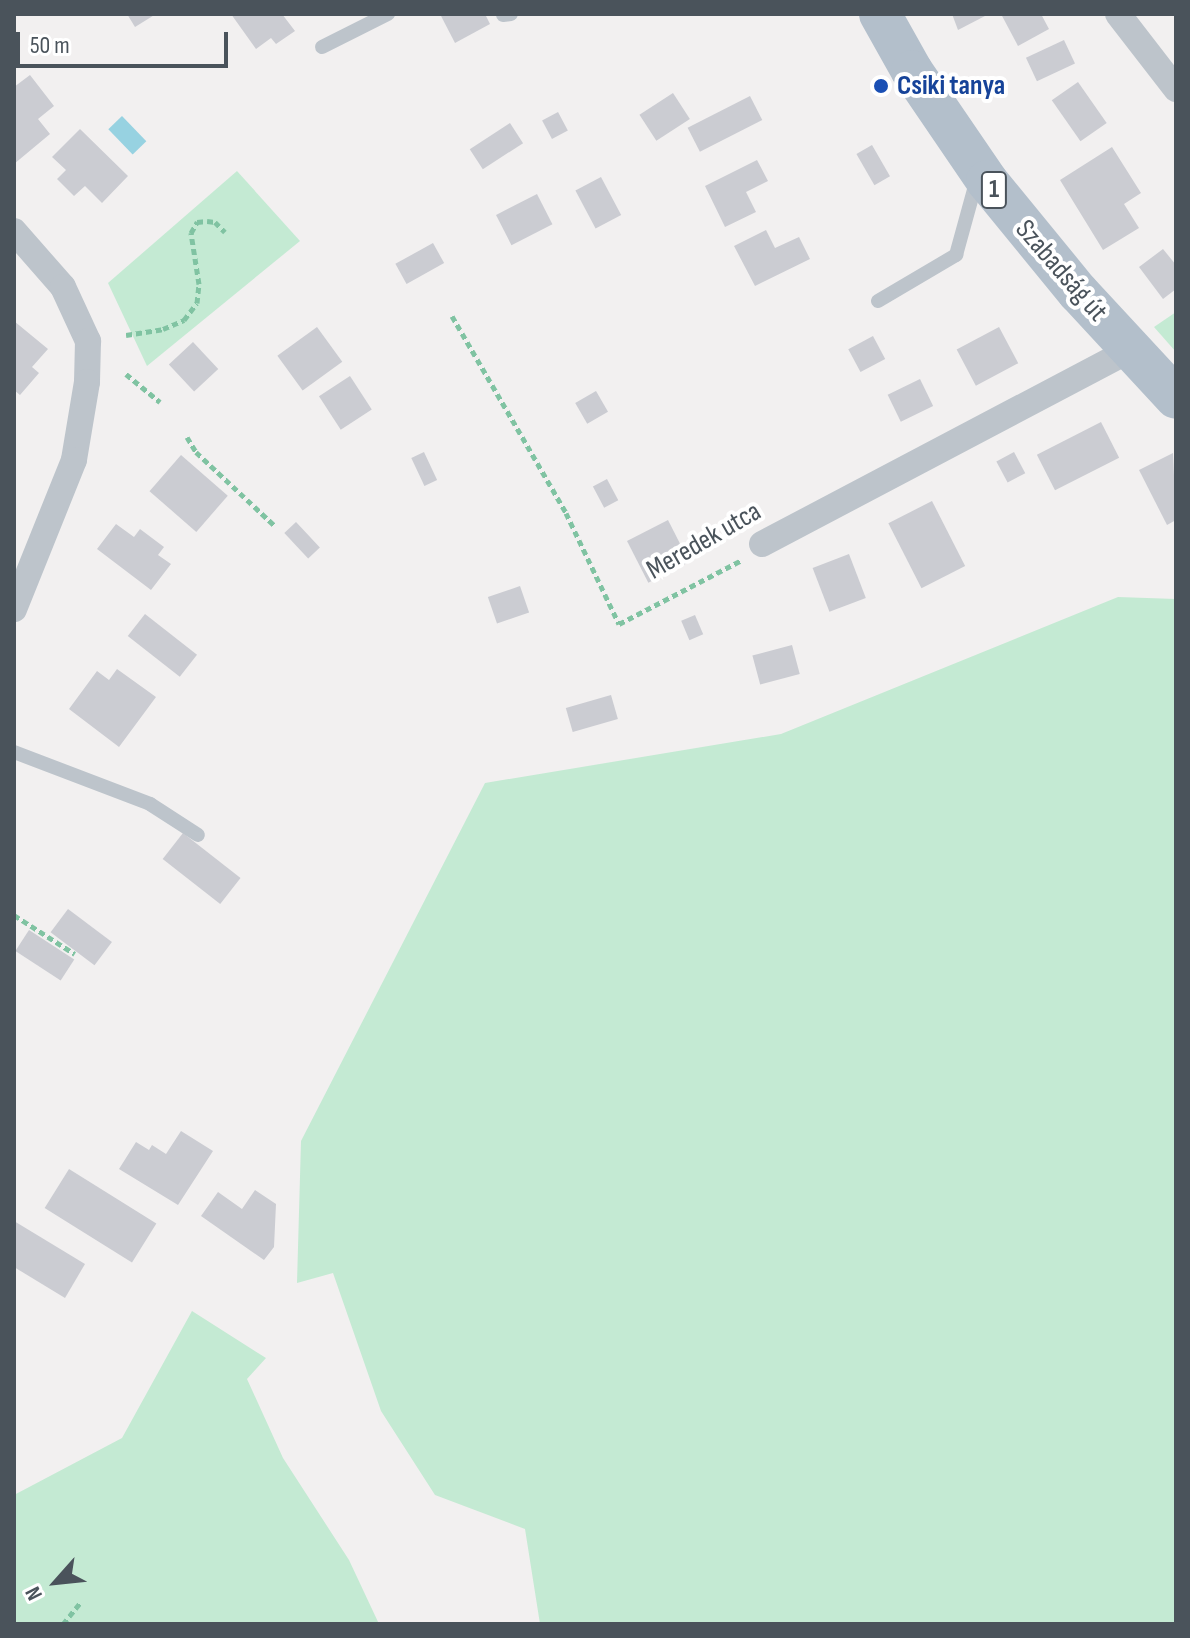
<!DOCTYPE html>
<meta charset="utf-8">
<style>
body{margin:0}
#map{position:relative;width:1190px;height:1638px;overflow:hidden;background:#f2f0f0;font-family:"Sofia Sans Condensed",sans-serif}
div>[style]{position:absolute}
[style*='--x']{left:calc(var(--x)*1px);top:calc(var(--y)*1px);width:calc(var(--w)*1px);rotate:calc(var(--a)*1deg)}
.green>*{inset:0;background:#c4ead3}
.water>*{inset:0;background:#97d2e1;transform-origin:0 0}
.building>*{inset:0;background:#cbccd2;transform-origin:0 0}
.path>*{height:5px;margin-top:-2.5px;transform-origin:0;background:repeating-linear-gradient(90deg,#80c3a2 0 6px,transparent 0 10px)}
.service>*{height:14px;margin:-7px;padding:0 7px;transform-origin:7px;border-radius:7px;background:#bdc4cb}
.minor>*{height:26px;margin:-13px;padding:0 13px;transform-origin:13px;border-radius:13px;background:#bdc4cb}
.primary>*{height:42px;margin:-21px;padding:0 21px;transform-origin:21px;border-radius:21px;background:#b3bfcb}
.dots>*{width:22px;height:22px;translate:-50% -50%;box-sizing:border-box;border:4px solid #fff;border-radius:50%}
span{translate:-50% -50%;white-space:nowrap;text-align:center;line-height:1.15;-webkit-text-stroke:8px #fff;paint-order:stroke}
.shield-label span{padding:2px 6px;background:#fff;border:2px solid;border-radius:6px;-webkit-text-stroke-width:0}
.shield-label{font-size:26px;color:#4a535b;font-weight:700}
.transit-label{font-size:28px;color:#164399;font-weight:700}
.left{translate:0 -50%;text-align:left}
.street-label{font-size:28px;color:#4a535b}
.frame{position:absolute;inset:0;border:16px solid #4a535b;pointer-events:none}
.north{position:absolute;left:16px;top:1542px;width:80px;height:80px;-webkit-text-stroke:6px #fff;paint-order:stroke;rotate:243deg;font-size:22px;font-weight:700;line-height:32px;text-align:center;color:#4a535b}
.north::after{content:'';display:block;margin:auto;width:28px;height:36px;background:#4a535b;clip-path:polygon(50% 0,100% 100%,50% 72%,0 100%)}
.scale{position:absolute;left:16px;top:32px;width:212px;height:36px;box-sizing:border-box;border:4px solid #4a535b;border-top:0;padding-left:10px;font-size:24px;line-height:28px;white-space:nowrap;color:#4a535b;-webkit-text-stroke:6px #fff;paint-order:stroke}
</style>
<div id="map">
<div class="green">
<div style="clip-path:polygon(237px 171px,300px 241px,147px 366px,108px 283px)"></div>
<div style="clip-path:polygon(1176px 312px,1176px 352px,1154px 327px)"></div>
<div style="clip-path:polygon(1118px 597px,1176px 599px,1176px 1624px,540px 1624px,525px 1529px,435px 1495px,381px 1411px,333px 1273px,297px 1283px,301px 1141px,485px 783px,781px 734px)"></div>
<div style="clip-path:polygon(192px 1311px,266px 1358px,247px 1379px,283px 1458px,349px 1560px,379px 1624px,14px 1624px,14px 1495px,122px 1438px)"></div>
</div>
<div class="water">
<div style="left:122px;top:116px;width:35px;height:19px;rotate:46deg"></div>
</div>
<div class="building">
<div style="clip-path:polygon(127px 14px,156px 14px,135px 27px)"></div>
<div style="clip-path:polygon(231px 14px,282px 14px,295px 31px,276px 44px,271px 38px,256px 49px)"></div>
<div style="clip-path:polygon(440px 14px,485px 14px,490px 24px,455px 43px)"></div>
<div style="clip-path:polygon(952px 14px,984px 14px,985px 16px,958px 30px)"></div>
<div style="clip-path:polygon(1001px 14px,1041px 14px,1049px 29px,1018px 46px)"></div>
<div style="left:1064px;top:40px;width:26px;height:42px;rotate:65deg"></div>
<div style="clip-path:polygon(30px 75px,54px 106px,38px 119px,50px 134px,14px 164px,14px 87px)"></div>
<div style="left:1078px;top:82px;width:50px;height:32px;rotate:55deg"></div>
<div style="left:673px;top:93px;width:31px;height:40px;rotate:57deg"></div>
<div style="left:750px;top:96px;width:27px;height:70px;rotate:63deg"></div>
<div style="left:558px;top:112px;width:21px;height:18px;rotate:62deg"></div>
<div style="left:510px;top:123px;width:24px;height:48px;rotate:57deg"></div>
<div style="clip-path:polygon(80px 129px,128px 176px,102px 203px,85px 186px,74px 196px,57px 179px,66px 170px,52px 157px)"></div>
<div style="left:872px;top:145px;width:36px;height:18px;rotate:60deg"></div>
<div style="clip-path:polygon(1112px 147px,1141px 193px,1124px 204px,1139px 228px,1103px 250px,1060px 180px)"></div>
<div style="clip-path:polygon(757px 160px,768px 181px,746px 192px,756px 212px,725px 227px,705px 186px)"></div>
<div style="left:601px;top:177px;width:43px;height:29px;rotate:62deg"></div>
<div style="left:537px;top:194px;width:34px;height:46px;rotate:63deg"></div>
<div style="clip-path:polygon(766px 230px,775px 248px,799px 237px,810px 259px,755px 286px,734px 246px)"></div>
<div style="left:433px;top:243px;width:23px;height:43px;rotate:61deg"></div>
<div style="clip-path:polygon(1163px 249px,1176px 265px,1176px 289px,1163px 299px,1139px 267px)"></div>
<div style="clip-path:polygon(14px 321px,48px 349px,32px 367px,39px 373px,20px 395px,14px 390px)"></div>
<div style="left:317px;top:327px;width:43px;height:49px;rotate:54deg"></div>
<div style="left:999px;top:327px;width:41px;height:48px;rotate:62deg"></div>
<div style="left:873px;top:336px;width:26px;height:28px;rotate:62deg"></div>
<div style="left:193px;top:342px;width:37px;height:33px;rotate:47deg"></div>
<div style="left:350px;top:376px;width:40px;height:37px;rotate:57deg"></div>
<div style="left:920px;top:379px;width:30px;height:36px;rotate:64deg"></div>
<div style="left:596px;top:391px;width:24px;height:24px;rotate:60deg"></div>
<div style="left:1101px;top:422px;width:40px;height:72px;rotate:63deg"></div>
<div style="left:424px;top:452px;width:31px;height:14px;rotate:65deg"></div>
<div style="left:1014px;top:452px;width:24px;height:20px;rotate:62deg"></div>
<div style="clip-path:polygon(1173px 453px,1176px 520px,1167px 525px,1139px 470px)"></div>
<div style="left:181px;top:455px;width:62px;height:48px;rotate:41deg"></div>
<div style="left:607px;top:479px;width:24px;height:16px;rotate:62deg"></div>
<div style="left:932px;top:501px;width:73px;height:49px;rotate:63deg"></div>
<div style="left:668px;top:520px;width:47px;height:46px;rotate:63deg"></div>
<div style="left:296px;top:522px;width:35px;height:16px;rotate:47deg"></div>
<div style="clip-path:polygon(116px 524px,134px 537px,140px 529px,164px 547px,158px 555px,171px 564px,151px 590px,97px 549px)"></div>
<div style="left:849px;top:554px;width:47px;height:39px;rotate:69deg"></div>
<div style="left:520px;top:586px;width:28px;height:34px;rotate:71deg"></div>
<div style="left:145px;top:614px;width:66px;height:28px;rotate:38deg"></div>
<div style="left:695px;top:615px;width:21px;height:15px;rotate:67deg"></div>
<div style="left:792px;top:645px;width:30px;height:41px;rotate:75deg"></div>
<div style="clip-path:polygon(117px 669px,156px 697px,119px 747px,69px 709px,97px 671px,109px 680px)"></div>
<div style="left:611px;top:695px;width:25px;height:47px;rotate:74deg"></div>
<div style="left:183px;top:833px;width:73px;height:33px;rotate:38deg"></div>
<div style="left:68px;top:909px;width:55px;height:29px;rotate:37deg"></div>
<div style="left:29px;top:930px;width:54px;height:25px;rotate:33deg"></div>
<div style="clip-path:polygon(181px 1131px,213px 1151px,178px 1205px,119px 1169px,136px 1142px,149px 1150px,152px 1145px,166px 1154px)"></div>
<div style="left:69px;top:1169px;width:103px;height:46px;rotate:32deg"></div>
<div style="clip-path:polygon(255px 1190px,276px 1204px,274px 1247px,264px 1260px,201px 1216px,218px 1192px,242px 1209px)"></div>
<div style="clip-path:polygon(14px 1221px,85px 1264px,65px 1298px,14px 1267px)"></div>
</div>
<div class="path">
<div style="--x:452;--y:316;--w:228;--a:59.9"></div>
<div style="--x:566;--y:513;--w:123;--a:64.5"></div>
<div style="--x:619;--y:624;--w:139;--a:-27.5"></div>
<div style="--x:126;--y:335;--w:37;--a:-9"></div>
<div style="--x:163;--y:329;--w:23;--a:-23"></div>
<div style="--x:184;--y:320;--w:21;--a:-53"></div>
<div style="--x:197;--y:303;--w:19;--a:-84"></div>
<div style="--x:199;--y:284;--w:52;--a:-98.9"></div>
<div style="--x:191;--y:233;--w:13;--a:-61"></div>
<div style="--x:197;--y:222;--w:10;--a:-6"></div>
<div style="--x:207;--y:221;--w:8;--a:7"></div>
<div style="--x:215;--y:222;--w:14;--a:45"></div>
<div style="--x:126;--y:374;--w:44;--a:39.5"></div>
<div style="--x:187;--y:437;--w:17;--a:59"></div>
<div style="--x:196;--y:452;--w:107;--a:43.1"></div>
<div style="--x:14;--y:915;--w:72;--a:32.6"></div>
<div style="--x:63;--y:1624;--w:28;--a:-51"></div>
</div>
<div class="service">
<div style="--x:503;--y:15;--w:8;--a:-7"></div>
<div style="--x:322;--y:47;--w:74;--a:-26.6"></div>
<div style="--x:878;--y:301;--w:91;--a:-30.5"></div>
<div style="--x:956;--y:255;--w:79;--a:-74.6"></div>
<div style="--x:14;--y:752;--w:146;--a:20.9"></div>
<div style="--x:150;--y:804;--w:57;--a:32.9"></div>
</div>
<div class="minor">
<div style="--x:1118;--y:14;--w:95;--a:52.3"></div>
<div style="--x:14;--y:231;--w:74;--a:48.8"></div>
<div style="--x:63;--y:287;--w:60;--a:65.2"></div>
<div style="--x:88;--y:341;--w:41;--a:91.4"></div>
<div style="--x:87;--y:382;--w:79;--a:99.5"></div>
<div style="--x:74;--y:460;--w:161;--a:111.9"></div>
<div style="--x:762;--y:544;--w:416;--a:-27.8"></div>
</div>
<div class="primary">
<div style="--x:880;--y:14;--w:65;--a:60.7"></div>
<div style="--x:912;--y:71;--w:133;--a:55.7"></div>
<div style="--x:987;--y:181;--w:144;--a:50.7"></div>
<div style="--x:1078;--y:292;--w:144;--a:47.2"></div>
</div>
<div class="dots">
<div style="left:881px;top:86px;background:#1a4fb4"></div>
</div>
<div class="shield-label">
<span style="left:994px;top:190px">1</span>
</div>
<div class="transit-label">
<span class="left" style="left:897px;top:86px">Csiki tanya</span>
</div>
<div class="street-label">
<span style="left:1061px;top:271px;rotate:49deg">Szabadság út</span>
<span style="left:704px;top:541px;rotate:-30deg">Meredek utca</span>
</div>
<div class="frame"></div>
<div class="north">N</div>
<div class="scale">50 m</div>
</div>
